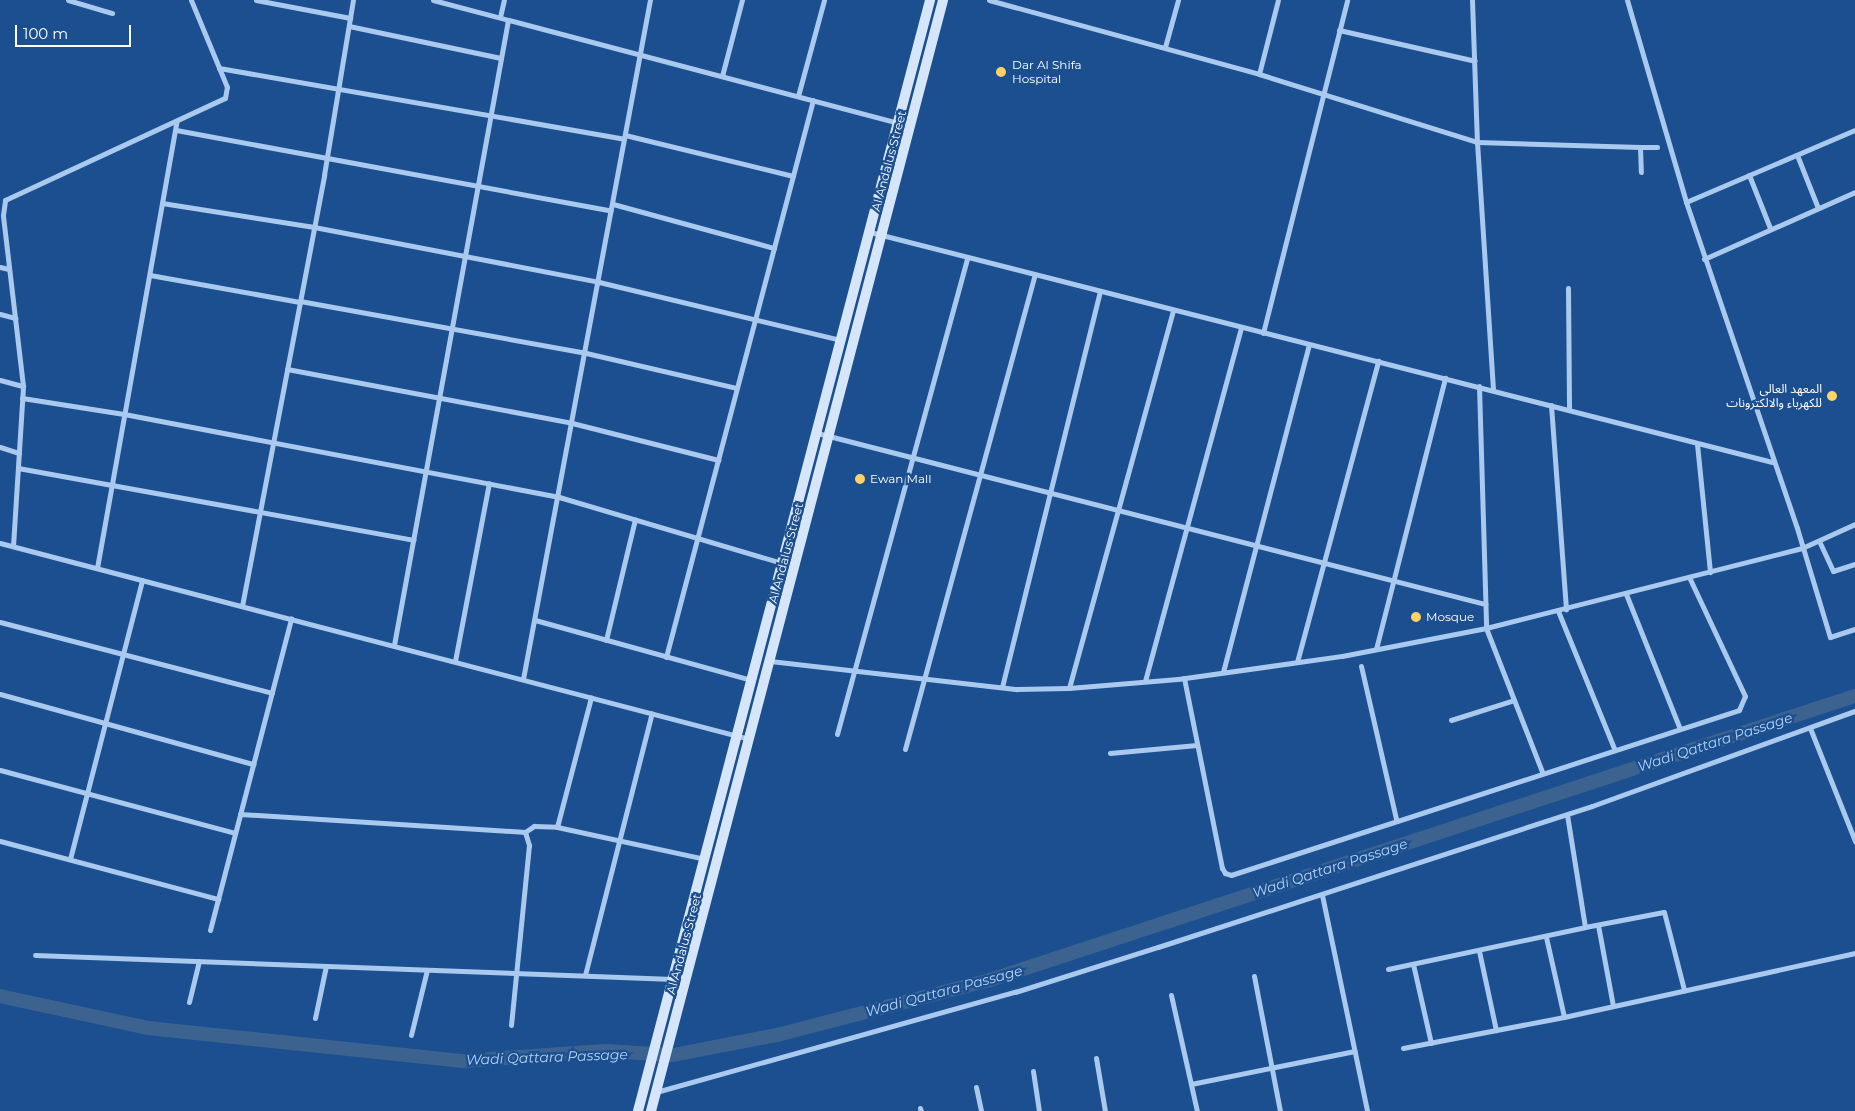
<!DOCTYPE html>
<meta charset="utf-8">
<style>
body{margin:0}
#map{position:relative;width:1855px;height:1111px;overflow:hidden;background:#1b4f8f;font-family:Montserrat,"Noto Sans Arabic",sans-serif}
div>[style]{position:absolute}
[style*='--x']{left:calc(var(--x)*1px);top:calc(var(--y)*1px);width:calc(var(--w)*1px);rotate:calc(var(--a)*1deg)}
.river>*{height:14px;margin:-7px;padding:0 7px;transform-origin:7px;border-radius:7px;background:#3c6290}
.street>*{height:5px;margin:-2.5px;padding:0 2.5px;transform-origin:2.5px;border-radius:2.5px;background:#a9c9ee}
.secondary>*{height:10px;margin:-5px;padding:0 5px;transform-origin:5px;border-radius:5px;background:#d6e6fa}
.dots>*{width:14px;height:14px;translate:-50% -50%;box-sizing:border-box;border:2px solid #1b4f8f;border-radius:50%}
span{translate:-50% -50%;white-space:nowrap;text-align:center;line-height:1.15;-webkit-text-stroke:4.5px #1b4f8f;paint-order:stroke}
.poi-label{font-size:12px;color:#fff}
.left{translate:0 -50%;text-align:left}
.right{translate:-100% -50%;text-align:right}
.street-label{font-size:12px;color:#fff}
.water-label{font-size:14px;color:#b5d3f5;font-style:italic}
.scale{position:absolute;left:15px;top:25px;width:116px;height:22px;box-sizing:border-box;border:2px solid #fff;border-top:0;padding-left:6px;font-size:15px;line-height:18px;white-space:nowrap;color:#fff;-webkit-text-stroke:4px #1b4f8f;paint-order:stroke}
</style>
<div id="map">
<div class="river">
<div style="--x:0;--y:996;--w:151;--a:12.2"></div>
<div style="--x:148;--y:1028;--w:317;--a:6"></div>
<div style="--x:463;--y:1061;--w:141;--a:-4.1"></div>
<div style="--x:604;--y:1051;--w:69;--a:3.3"></div>
<div style="--x:673;--y:1055;--w:106;--a:-10.9"></div>
<div style="--x:777;--y:1035;--w:220;--a:-14.5"></div>
<div style="--x:990;--y:980;--w:910;--a:-18.18"></div>
</div>
<div class="street">
<div style="--x:68;--y:0;--w:46;--a:16.5"></div>
<div style="--x:256;--y:0;--w:96;--a:10.8"></div>
<div style="--x:433;--y:0;--w:481;--a:14.8"></div>
<div style="--x:989;--y:0;--w:280;--a:15.3"></div>
<div style="--x:1259;--y:74;--w:228;--a:17.3"></div>
<div style="--x:1477;--y:142;--w:163;--a:1.8"></div>
<div style="--x:1640;--y:147;--w:25;--a:88"></div>
<div style="--x:1472;--y:0;--w:142;--a:88"></div>
<div style="--x:1477;--y:142;--w:248;--a:86.3"></div>
<div style="--x:1627;--y:0;--w:210;--a:73.7"></div>
<div style="--x:1686;--y:202;--w:344;--a:71.2"></div>
<div style="--x:1797;--y:528;--w:114;--a:73.2"></div>
<div style="--x:1830;--y:637;--w:26;--a:-18"></div>
<div style="--x:500;--y:17;--w:17;--a:-77"></div>
<div style="--x:349;--y:26;--w:155;--a:11.9"></div>
<div style="--x:1339;--y:30;--w:139;--a:12.8"></div>
<div style="--x:1165;--y:47;--w:49;--a:-74.5"></div>
<div style="--x:219;--y:68;--w:411;--a:9.9"></div>
<div style="--x:1259;--y:74;--w:76;--a:-75.6"></div>
<div style="--x:722;--y:76;--w:79;--a:-75.3"></div>
<div style="--x:798;--y:96;--w:99;--a:-74.8"></div>
<div style="--x:176;--y:130;--w:442;--a:10.5"></div>
<div style="--x:625;--y:135;--w:173;--a:13.7"></div>
<div style="--x:1640;--y:147;--w:17;--a:0"></div>
<div style="--x:1797;--y:155;--w:57;--a:68.4"></div>
<div style="--x:1749;--y:175;--w:57;--a:68.4"></div>
<div style="--x:1686;--y:202;--w:184;--a:-23.1"></div>
<div style="--x:162;--y:203;--w:154;--a:9"></div>
<div style="--x:314;--y:227;--w:290;--a:10.9"></div>
<div style="--x:599;--y:282;--w:248;--a:13.5"></div>
<div style="--x:613;--y:204;--w:167;--a:15.3"></div>
<div style="--x:870;--y:232;--w:931;--a:14.3"></div>
<div style="--x:1704;--y:259;--w:165;--a:-23.9"></div>
<div style="--x:0;--y:267;--w:9;--a:13"></div>
<div style="--x:150;--y:275;--w:152;--a:10.2"></div>
<div style="--x:1568;--y:288;--w:122;--a:89.5"></div>
<div style="--x:300;--y:301;--w:291;--a:10.3"></div>
<div style="--x:586;--y:353;--w:154;--a:13.1"></div>
<div style="--x:0;--y:314;--w:16;--a:15"></div>
<div style="--x:1263;--y:333;--w:343;--a:-75.8"></div>
<div style="--x:287;--y:369;--w:290;--a:10.7"></div>
<div style="--x:572;--y:423;--w:151;--a:14.2"></div>
<div style="--x:0;--y:380;--w:24;--a:15"></div>
<div style="--x:1479;--y:386;--w:242;--a:88.3"></div>
<div style="--x:1486;--y:628;--w:155;--a:68.7"></div>
<div style="--x:22;--y:398;--w:103;--a:8.9"></div>
<div style="--x:124;--y:414;--w:443;--a:10.8"></div>
<div style="--x:559;--y:497;--w:233;--a:16.5"></div>
<div style="--x:1551;--y:405;--w:205;--a:85.8"></div>
<div style="--x:817;--y:433;--w:690;--a:14.36"></div>
<div style="--x:1697;--y:444;--w:129;--a:84.2"></div>
<div style="--x:0;--y:447;--w:20;--a:18"></div>
<div style="--x:18;--y:468;--w:402;--a:10.3"></div>
<div style="--x:0;--y:543;--w:774;--a:14.66"></div>
<div style="--x:1820;--y:543;--w:31;--a:65"></div>
<div style="--x:1833;--y:571;--w:23;--a:-18"></div>
<div style="--x:13;--y:546;--w:160;--a:-86.4"></div>
<div style="--x:23;--y:386;--w:172;--a:-96.7"></div>
<div style="--x:3;--y:215;--w:15;--a:-82"></div>
<div style="--x:5;--y:200;--w:242;--a:-24.9"></div>
<div style="--x:225;--y:98;--w:11;--a:-80"></div>
<div style="--x:227;--y:87;--w:94;--a:-112.5"></div>
<div style="--x:97;--y:568;--w:454;--a:-79.9"></div>
<div style="--x:1626;--y:594;--w:145;--a:68.2"></div>
<div style="--x:242;--y:606;--w:439;--a:-79.2"></div>
<div style="--x:324;--y:175;--w:177;--a:-80.6"></div>
<div style="--x:1558;--y:611;--w:148;--a:67.8"></div>
<div style="--x:535;--y:620;--w:224;--a:15.5"></div>
<div style="--x:0;--y:622;--w:281;--a:14.6"></div>
<div style="--x:606;--y:640;--w:124;--a:-76.5"></div>
<div style="--x:394;--y:645;--w:635;--a:-79.66"></div>
<div style="--x:1376;--y:649;--w:280;--a:-75.7"></div>
<div style="--x:666;--y:657;--w:576;--a:-75.22"></div>
<div style="--x:455;--y:661;--w:181;--a:-79.2"></div>
<div style="--x:770;--y:661;--w:249;--a:6.5"></div>
<div style="--x:1017;--y:689;--w:52;--a:-1.1"></div>
<div style="--x:1069;--y:688;--w:109;--a:-4.7"></div>
<div style="--x:1178;--y:679;--w:166;--a:-8"></div>
<div style="--x:1342;--y:656;--w:147;--a:-11"></div>
<div style="--x:1486;--y:628;--w:326;--a:-14.2"></div>
<div style="--x:1802;--y:548;--w:58;--a:-24.4"></div>
<div style="--x:1297;--y:662;--w:312;--a:-74.9"></div>
<div style="--x:1361;--y:666;--w:157;--a:77.1"></div>
<div style="--x:1223;--y:672;--w:338;--a:-75.3"></div>
<div style="--x:1184;--y:678;--w:194;--a:78.7"></div>
<div style="--x:1222;--y:868;--w:6;--a:59"></div>
<div style="--x:1225;--y:873;--w:6;--a:18"></div>
<div style="--x:1231;--y:875;--w:534;--a:-17.99"></div>
<div style="--x:1739;--y:710;--w:15;--a:-67"></div>
<div style="--x:1745;--y:696;--w:129;--a:-115.2"></div>
<div style="--x:523;--y:679;--w:691;--a:-79.41"></div>
<div style="--x:1145;--y:681;--w:366;--a:-74.8"></div>
<div style="--x:1002;--y:687;--w:407;--a:-76.1"></div>
<div style="--x:1069;--y:688;--w:392;--a:-74.6"></div>
<div style="--x:0;--y:694;--w:263;--a:15.5"></div>
<div style="--x:1451;--y:720;--w:66;--a:-17.6"></div>
<div style="--x:1810;--y:728;--w:122;--a:68.3"></div>
<div style="--x:837;--y:734;--w:493;--a:-74.7"></div>
<div style="--x:905;--y:749;--w:492;--a:-74.7"></div>
<div style="--x:1110;--y:753;--w:87;--a:-5.3"></div>
<div style="--x:0;--y:770;--w:243;--a:15"></div>
<div style="--x:240;--y:814;--w:286;--a:3.6"></div>
<div style="--x:525;--y:832;--w:14;--a:73"></div>
<div style="--x:529;--y:845;--w:181;--a:95.7"></div>
<div style="--x:557;--y:827;--w:134;--a:-75.3"></div>
<div style="--x:525;--y:832;--w:11;--a:-34"></div>
<div style="--x:534;--y:826;--w:23;--a:2"></div>
<div style="--x:557;--y:827;--w:151;--a:12.2"></div>
<div style="--x:0;--y:841;--w:226;--a:14.9"></div>
<div style="--x:70;--y:859;--w:288;--a:-75.5"></div>
<div style="--x:1322;--y:895;--w:221;--a:78.2"></div>
<div style="--x:1598;--y:925;--w:82;--a:79.5"></div>
<div style="--x:1585;--y:927;--w:80;--a:-10.8"></div>
<div style="--x:1664;--y:912;--w:81;--a:75.6"></div>
<div style="--x:210;--y:930;--w:322;--a:-75.4"></div>
<div style="--x:1546;--y:937;--w:82;--a:77.3"></div>
<div style="--x:1479;--y:951;--w:81;--a:77.9"></div>
<div style="--x:35;--y:955;--w:638;--a:2.15"></div>
<div style="--x:1413;--y:964;--w:81;--a:77.2"></div>
<div style="--x:1388;--y:969;--w:201;--a:-12"></div>
<div style="--x:1585;--y:927;--w:114;--a:-99.1"></div>
<div style="--x:585;--y:975;--w:270;--a:-75.7"></div>
<div style="--x:1254;--y:976;--w:137;--a:79.1"></div>
<div style="--x:1171;--y:995;--w:119;--a:77.4"></div>
<div style="--x:189;--y:1002;--w:42;--a:-76.3"></div>
<div style="--x:315;--y:1018;--w:53;--a:-78.1"></div>
<div style="--x:411;--y:1035;--w:67;--a:-76.2"></div>
<div style="--x:1403;--y:1048;--w:164;--a:-10.9"></div>
<div style="--x:1564;--y:1017;--w:298;--a:-12.4"></div>
<div style="--x:1096;--y:1058;--w:54;--a:80.4"></div>
<div style="--x:1033;--y:1071;--w:40;--a:81.5"></div>
<div style="--x:1191;--y:1084;--w:167;--a:-11.4"></div>
<div style="--x:976;--y:1087;--w:25;--a:78"></div>
<div style="--x:656;--y:1092;--w:373;--a:-15.6"></div>
<div style="--x:1015;--y:992;--w:150;--a:-17.5"></div>
<div style="--x:1158;--y:947;--w:456;--a:-18"></div>
<div style="--x:1592;--y:806;--w:280;--a:-19.9"></div>
<div style="--x:920;--y:1108;--w:3;--a:72"></div>
</div>
<div class="secondary">
<div style="--x:638;--y:1111;--w:1149;--a:-75.27"></div>
<div style="--x:651;--y:1111;--w:1149;--a:-75.27"></div>
</div>
<div class="dots">
<div style="left:1001px;top:72px;background:#ffd166"></div>
<div style="left:1832px;top:396px;background:#ffd166"></div>
<div style="left:860px;top:479px;background:#ffd166"></div>
<div style="left:1416px;top:617px;background:#ffd166"></div>
</div>
<div class="poi-label">
<span class="left" style="left:1012px;top:72px">Dar Al Shifa<br>Hospital</span>
<span class="right" style="left:1822px;top:396px">المعهد العالي<br>للكهرباء والالكترونات</span>
<span class="left" style="left:870px;top:479px">Ewan Mall</span>
<span class="left" style="left:1426px;top:617px">Mosque</span>
</div>
<div class="street-label">
<span style="left:889px;top:161px;rotate:-75deg">Al Andalus Street</span>
<span style="left:786px;top:553px;rotate:-75deg">Al Andalus Street</span>
<span style="left:684px;top:944px;rotate:-75deg">Al Andalus Street</span>
</div>
<div class="water-label">
<span style="left:1715px;top:742px;rotate:-18deg">Wadi Qattara Passage</span>
<span style="left:1330px;top:868px;rotate:-18deg">Wadi Qattara Passage</span>
<span style="left:944px;top:991px;rotate:-15deg">Wadi Qattara Passage</span>
<span style="left:547px;top:1057px;rotate:-2deg">Wadi Qattara Passage</span>
</div>
<div class="scale">100 m</div>
</div>
